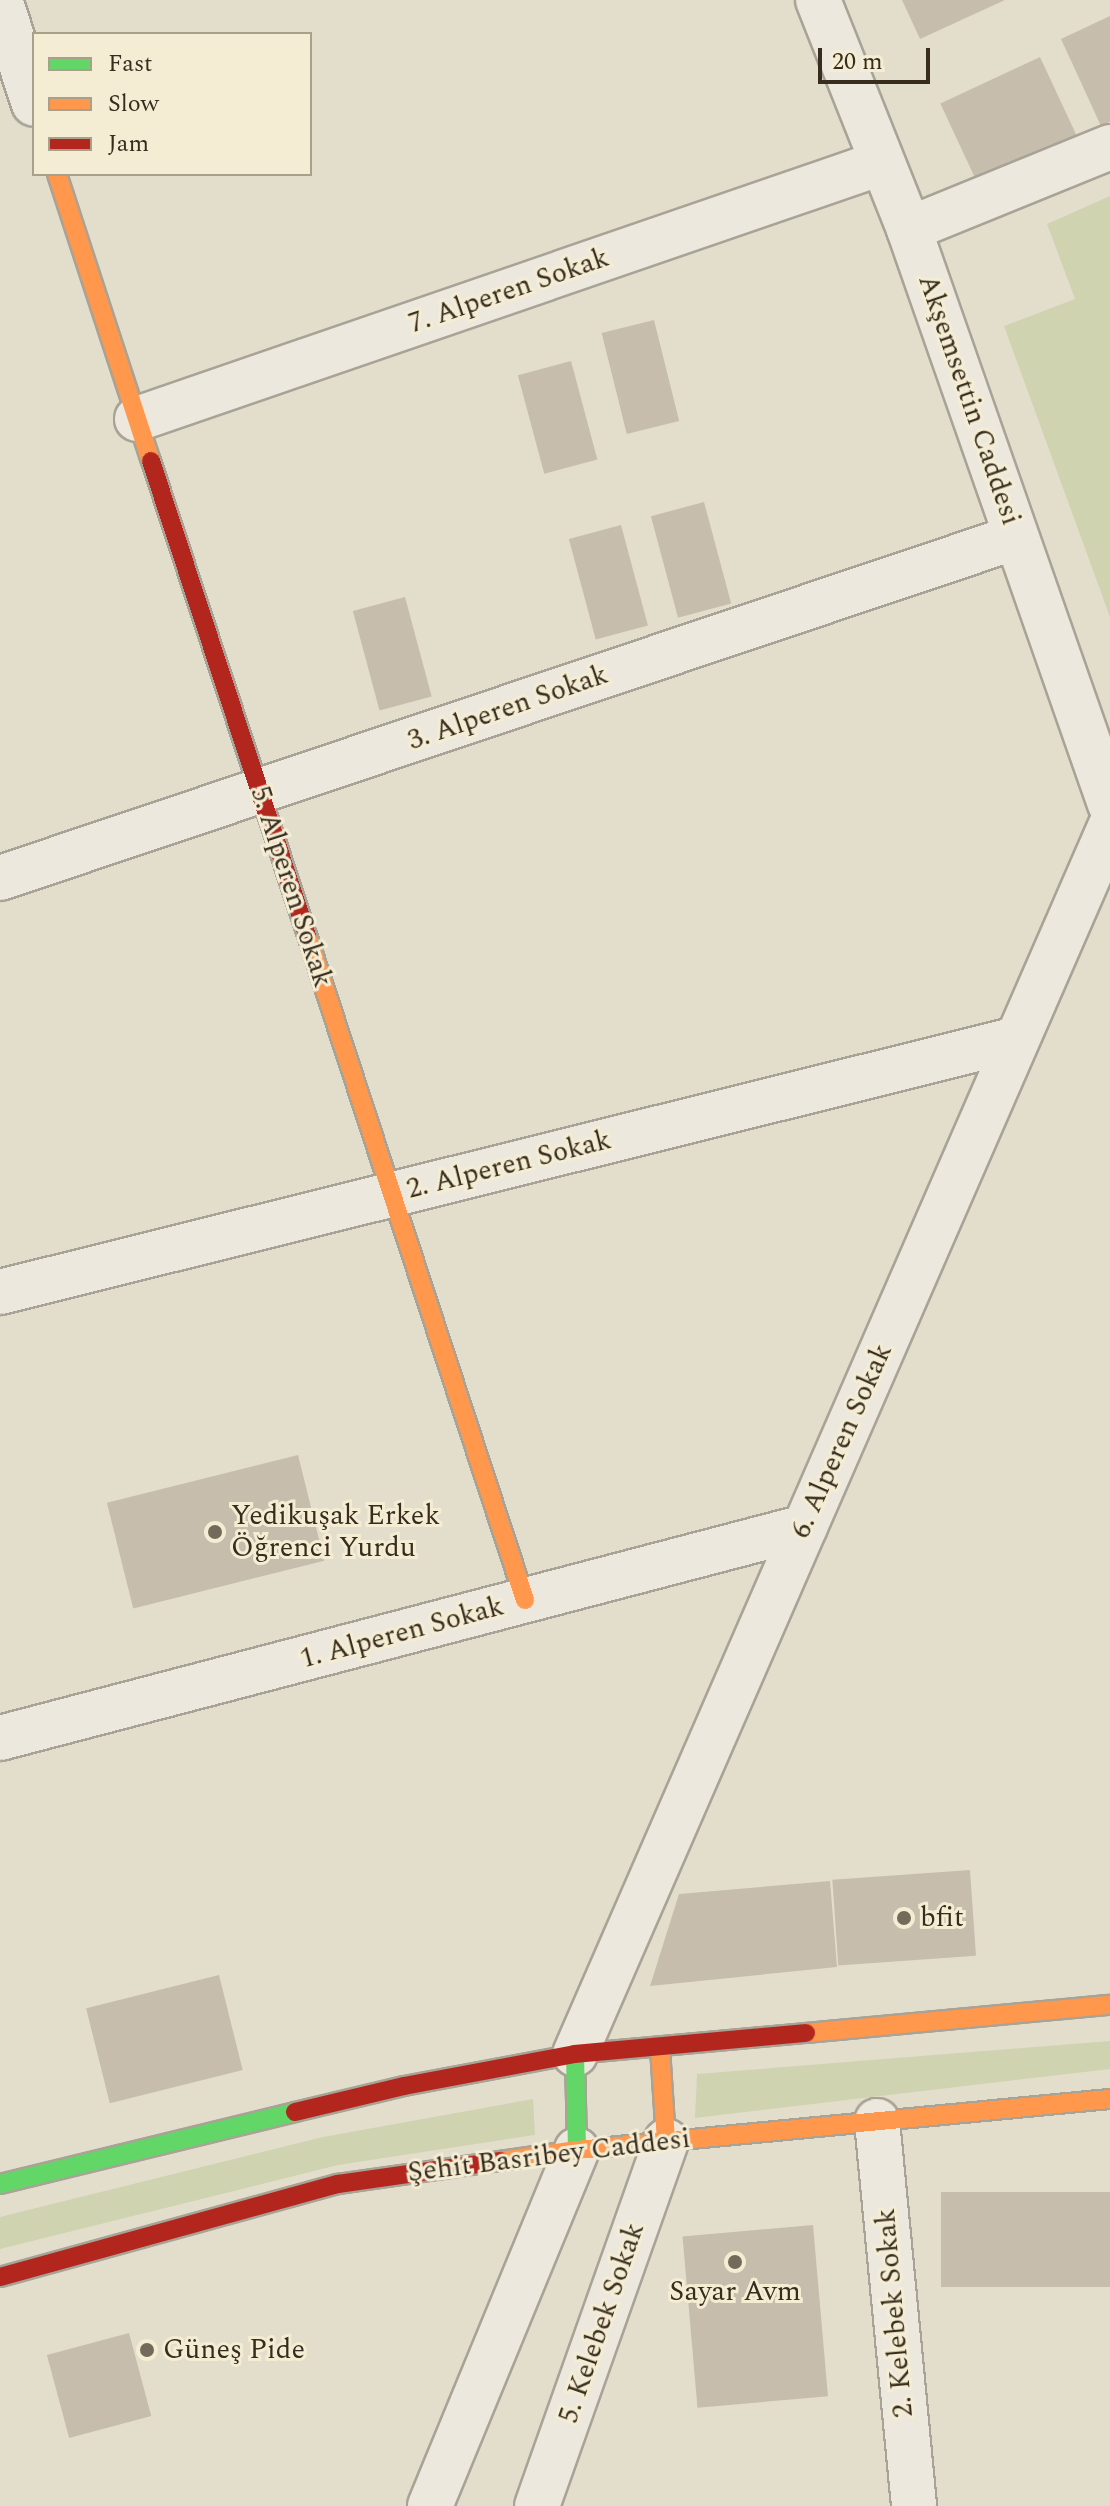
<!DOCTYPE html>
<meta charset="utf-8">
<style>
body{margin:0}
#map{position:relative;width:1110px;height:2506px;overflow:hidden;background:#e3decc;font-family:Spectral,serif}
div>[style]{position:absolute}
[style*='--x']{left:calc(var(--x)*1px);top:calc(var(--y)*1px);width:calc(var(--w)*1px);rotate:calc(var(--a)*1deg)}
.green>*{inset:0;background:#d0d3af}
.building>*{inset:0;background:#c7bdad;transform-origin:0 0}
.roads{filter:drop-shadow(2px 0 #a8a396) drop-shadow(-2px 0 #a8a396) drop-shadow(0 2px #a8a396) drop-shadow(0 -2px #a8a396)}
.street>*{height:44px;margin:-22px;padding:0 22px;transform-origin:22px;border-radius:22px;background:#ece8de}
.fast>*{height:18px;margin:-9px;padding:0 9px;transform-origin:9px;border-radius:9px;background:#63d668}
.slow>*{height:18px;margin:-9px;padding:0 9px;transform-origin:9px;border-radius:9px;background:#ff974d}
.jam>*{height:18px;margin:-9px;padding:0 9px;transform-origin:9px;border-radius:9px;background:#b3261e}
.dots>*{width:22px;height:22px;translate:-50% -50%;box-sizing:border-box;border:4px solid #f4edd3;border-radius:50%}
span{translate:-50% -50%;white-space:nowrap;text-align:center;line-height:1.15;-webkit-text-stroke:6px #f4edd3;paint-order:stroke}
.street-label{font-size:28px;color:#372c1e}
.poi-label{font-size:28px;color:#372c1e}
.left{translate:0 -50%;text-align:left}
.legend{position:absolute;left:32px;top:32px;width:280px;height:144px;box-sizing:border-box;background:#f4edd3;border:2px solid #a8a08b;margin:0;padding:10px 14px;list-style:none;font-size:24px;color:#372c1e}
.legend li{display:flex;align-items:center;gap:16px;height:40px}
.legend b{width:40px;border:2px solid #a8a08b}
.scale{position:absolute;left:818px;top:48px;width:112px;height:36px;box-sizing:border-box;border:4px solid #372c1e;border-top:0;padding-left:10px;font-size:24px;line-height:28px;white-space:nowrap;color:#372c1e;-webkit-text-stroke:6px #f4edd3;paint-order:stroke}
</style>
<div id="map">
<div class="green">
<div style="clip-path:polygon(1110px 196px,1110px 617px,1004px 326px,1075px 299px,1047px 224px)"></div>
<div style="clip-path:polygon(1110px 2041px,1110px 2069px,695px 2118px,697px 2074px)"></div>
<div style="clip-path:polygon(533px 2099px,535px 2135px,338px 2165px,0 2249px,0 2217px,323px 2137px)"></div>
</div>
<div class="building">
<div style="clip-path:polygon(902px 0,1005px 0,920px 39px)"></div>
<div style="clip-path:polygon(1110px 16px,1110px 122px,1101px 126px,1061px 39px)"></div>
<div style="left:1040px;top:57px;width:96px;height:110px;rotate:65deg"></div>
<div style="left:654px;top:320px;width:104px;height:54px;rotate:76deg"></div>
<div style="left:571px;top:361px;width:102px;height:55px;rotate:75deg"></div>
<div style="left:704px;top:502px;width:105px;height:55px;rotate:75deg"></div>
<div style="left:621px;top:525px;width:104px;height:54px;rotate:75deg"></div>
<div style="left:405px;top:597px;width:103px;height:54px;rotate:75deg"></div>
<div style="left:298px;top:1455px;width:109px;height:197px;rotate:76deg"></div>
<div style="left:970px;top:1870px;width:86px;height:138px;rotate:86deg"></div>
<div style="clip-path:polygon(830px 1881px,837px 1967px,650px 1986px,679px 1894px)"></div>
<div style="left:219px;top:1975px;width:98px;height:137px;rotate:76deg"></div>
<div style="left:1110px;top:2192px;width:95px;height:169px;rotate:90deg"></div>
<div style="left:813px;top:2225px;width:172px;height:131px;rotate:85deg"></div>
<div style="left:129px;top:2333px;width:86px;height:85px;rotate:75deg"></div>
</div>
<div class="roads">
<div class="street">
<div style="--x:0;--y:0;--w:109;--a:71.9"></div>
<div style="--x:818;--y:0;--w:246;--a:68.3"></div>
<div style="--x:909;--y:229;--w:609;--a:70.73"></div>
<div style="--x:909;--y:229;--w:217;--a:-22.2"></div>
<div style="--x:137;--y:419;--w:787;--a:-18.99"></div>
<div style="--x:0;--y:878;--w:1072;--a:-18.55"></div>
<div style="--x:0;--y:1292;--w:1048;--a:-13.97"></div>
<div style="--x:0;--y:1738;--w:832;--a:-14.69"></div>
<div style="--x:575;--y:2054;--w:1339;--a:-66.44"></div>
<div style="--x:877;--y:2121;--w:387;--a:84.5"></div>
<div style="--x:430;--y:2506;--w:385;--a:-67.6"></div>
<div style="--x:537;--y:2506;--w:387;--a:-70.5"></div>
</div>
<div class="fast">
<div style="--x:575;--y:2054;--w:96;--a:88.8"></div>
<div style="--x:0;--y:2184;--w:304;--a:-13.7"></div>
</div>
<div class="slow">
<div style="--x:57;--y:174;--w:302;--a:71.9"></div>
<div style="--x:307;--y:935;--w:700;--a:71.85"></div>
<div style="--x:806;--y:2033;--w:305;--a:-5.3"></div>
<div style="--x:660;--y:2048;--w:93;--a:86.3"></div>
<div style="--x:500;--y:2161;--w:78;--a:-8.1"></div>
<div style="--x:577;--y:2150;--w:535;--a:-5.47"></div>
</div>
<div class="jam">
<div style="--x:151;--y:461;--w:499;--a:71.8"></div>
<div style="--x:295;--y:2112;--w:112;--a:-13.4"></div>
<div style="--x:404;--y:2086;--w:174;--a:-10.6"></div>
<div style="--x:575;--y:2054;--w:232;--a:-5.2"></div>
<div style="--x:0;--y:2277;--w:351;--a:-15.4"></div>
<div style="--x:338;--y:2184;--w:164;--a:-8.1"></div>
</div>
</div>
<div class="dots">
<div style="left:215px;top:1532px;background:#736a5b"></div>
<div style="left:904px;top:1918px;background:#736a5b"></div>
<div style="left:735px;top:2262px;background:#736a5b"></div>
<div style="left:147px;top:2350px;background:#736a5b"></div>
</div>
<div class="street-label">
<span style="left:509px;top:291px;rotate:-19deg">7. Alperen Sokak</span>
<span style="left:969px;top:400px;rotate:71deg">Akşemsettin Caddesi</span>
<span style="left:508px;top:708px;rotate:-19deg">3. Alperen Sokak</span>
<span style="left:291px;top:887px;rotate:72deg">5. Alperen Sokak</span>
<span style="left:509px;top:1165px;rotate:-14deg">2. Alperen Sokak</span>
<span style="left:842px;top:1441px;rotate:-66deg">6. Alperen Sokak</span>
<span style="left:402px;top:1633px;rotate:-15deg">1. Alperen Sokak</span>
<span style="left:549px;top:2156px;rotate:-7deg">Şehit Basribey Caddesi</span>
<span style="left:895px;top:2313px;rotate:-95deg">2. Kelebek Sokak</span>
<span style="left:602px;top:2323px;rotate:-71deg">5. Kelebek Sokak</span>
</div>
<div class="poi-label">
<span class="left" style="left:231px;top:1532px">Yedikuşak Erkek<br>Öğrenci Yurdu</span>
<span class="left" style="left:920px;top:1918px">bfit</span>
<span style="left:735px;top:2292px">Sayar Avm</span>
<span class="left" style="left:163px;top:2350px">Güneş Pide</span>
</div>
<ul class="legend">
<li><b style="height:10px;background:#63d668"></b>Fast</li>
<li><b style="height:10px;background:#ff974d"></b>Slow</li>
<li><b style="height:10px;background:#b3261e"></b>Jam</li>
</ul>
<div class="scale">20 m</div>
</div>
